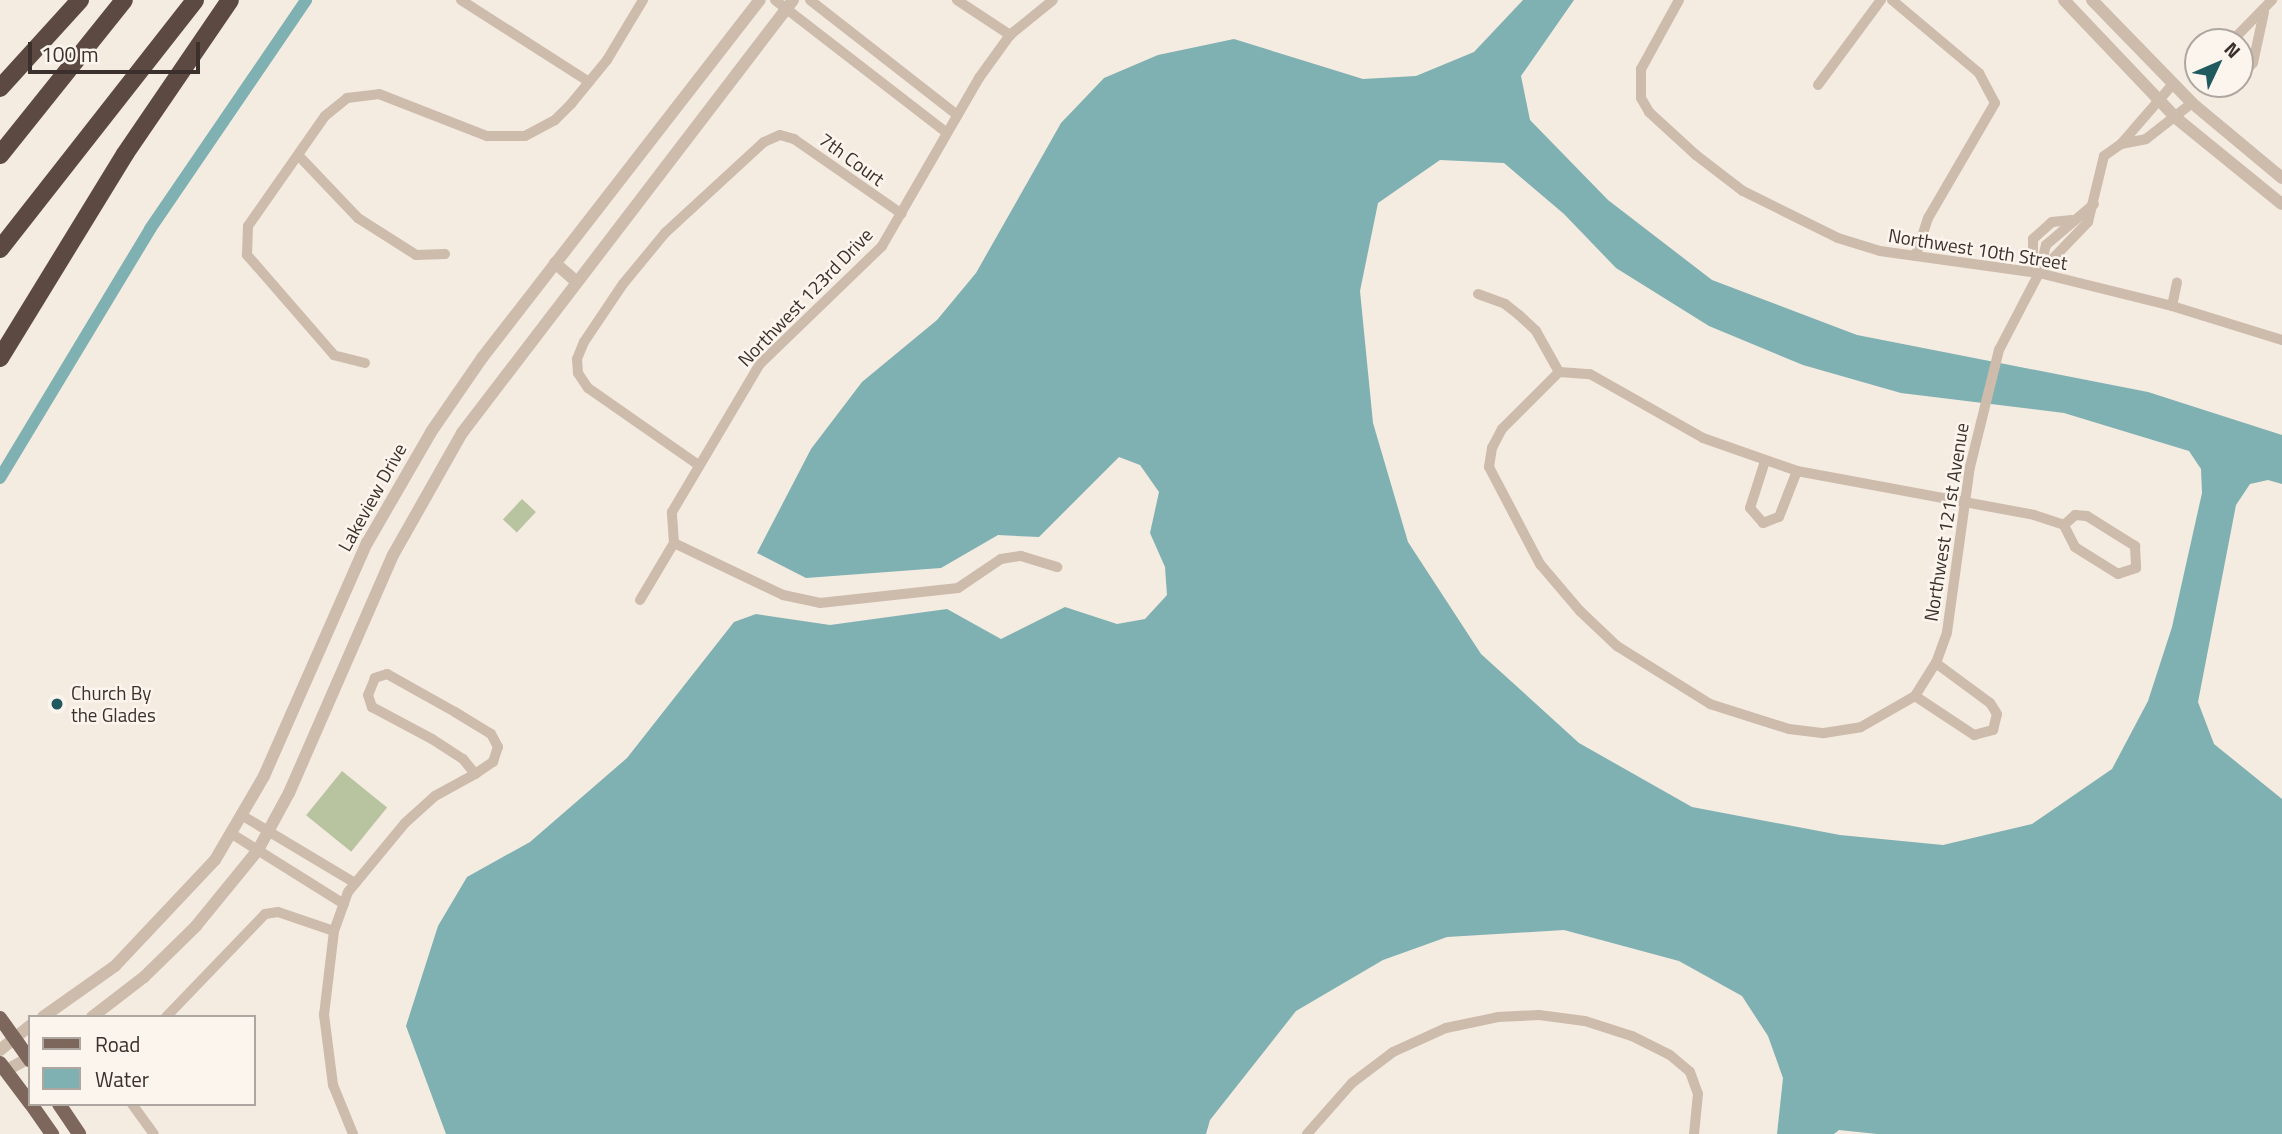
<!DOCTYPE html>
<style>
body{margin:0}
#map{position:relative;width:2282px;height:1134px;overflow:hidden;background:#f4ebe1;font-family:"Titillium Web",sans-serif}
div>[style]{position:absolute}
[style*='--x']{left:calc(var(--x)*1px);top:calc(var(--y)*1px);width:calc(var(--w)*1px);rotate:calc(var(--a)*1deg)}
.green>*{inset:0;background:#b8c4a0;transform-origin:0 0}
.water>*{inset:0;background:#7fb0b2}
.canal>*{height:12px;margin:-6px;padding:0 6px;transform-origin:6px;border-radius:6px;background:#7fb0b2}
.minor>*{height:10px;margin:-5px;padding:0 5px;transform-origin:5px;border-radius:5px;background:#cdbbac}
.tertiary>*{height:12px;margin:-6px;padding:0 6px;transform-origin:6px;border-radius:6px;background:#cdbbac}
.primary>*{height:14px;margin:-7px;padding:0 7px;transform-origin:7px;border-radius:7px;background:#7d675c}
.motorway>*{height:18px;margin:-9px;padding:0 9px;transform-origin:9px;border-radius:9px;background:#5c4a42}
.dots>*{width:19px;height:19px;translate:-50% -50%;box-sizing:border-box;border:4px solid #fbf5ee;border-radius:50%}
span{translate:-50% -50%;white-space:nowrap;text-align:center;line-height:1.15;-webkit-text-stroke:5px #fbf5ee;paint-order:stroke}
.street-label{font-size:19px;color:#3b302b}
.poi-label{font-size:19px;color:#3b302b}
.left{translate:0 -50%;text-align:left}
.legend{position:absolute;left:28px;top:1015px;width:228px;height:91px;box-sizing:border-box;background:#fbf5ee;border:2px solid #aea6a0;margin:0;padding:9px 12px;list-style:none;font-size:21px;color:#3b302b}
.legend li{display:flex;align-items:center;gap:14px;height:35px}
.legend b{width:35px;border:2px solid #aea6a0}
.north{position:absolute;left:2184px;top:28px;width:70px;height:70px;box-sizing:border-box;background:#fbf5ee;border:2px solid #aea6a0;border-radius:50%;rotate:46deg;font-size:19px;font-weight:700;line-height:28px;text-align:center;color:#3b302b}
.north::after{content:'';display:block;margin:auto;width:24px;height:32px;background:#1f5a5e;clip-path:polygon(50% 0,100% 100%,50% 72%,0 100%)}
.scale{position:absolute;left:28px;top:42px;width:172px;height:32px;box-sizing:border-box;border:4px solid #3b302b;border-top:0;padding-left:9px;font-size:21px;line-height:24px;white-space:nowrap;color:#3b302b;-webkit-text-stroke:5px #fbf5ee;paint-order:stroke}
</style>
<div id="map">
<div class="green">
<div style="left:522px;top:499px;width:19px;height:28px;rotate:43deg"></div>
<div style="left:342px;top:771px;width:58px;height:57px;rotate:39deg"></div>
</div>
<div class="water">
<div style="clip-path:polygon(evenodd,1523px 0,1574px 0,1521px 76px,1530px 120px,1608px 200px,1712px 280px,1857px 335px,2148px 392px,2282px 435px,2282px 484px,2268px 480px,2250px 484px,2236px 505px,2198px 702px,2214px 744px,2282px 799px,2282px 1134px,1877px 1134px,1839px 1130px,1834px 1134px,1777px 1134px,1783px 1078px,1768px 1036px,1742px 996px,1679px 961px,1564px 930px,1447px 937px,1383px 960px,1296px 1011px,1210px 1120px,1206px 1134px,446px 1134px,406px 1026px,438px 926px,467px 877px,530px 842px,627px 758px,734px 622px,756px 614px,830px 625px,947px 609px,1001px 639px,1065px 607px,1117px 624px,1145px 619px,1167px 595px,1165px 567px,1150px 533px,1159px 492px,1140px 465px,1119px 457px,1039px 537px,998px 535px,941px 568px,806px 578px,757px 553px,811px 449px,862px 382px,937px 320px,976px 273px,1061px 123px,1104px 78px,1158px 55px,1234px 39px,1363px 79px,1416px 76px,1474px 52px,1523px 0,1440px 160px,1504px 163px,1564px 214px,1616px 268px,1709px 326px,1803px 365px,1901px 393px,2064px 413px,2189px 451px,2201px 469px,2202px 493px,2172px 627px,2148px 701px,2112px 769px,2032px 824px,1943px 845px,1840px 835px,1692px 807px,1579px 743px,1481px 654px,1408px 542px,1373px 423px,1360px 291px,1378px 203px,1440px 160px)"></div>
</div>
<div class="canal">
<div style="--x:0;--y:478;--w:291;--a:-58.9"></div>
<div style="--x:150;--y:229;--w:277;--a:-55.7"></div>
</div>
<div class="minor">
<div style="--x:461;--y:0;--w:152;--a:32.6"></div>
<div style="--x:775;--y:0;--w:216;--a:37.7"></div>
<div style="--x:810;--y:0;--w:187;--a:38"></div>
<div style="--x:957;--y:0;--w:64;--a:33.4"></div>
<div style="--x:1679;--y:0;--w:79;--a:118.8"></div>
<div style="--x:1641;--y:69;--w:29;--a:90"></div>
<div style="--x:1641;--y:98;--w:16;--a:60"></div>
<div style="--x:1649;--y:112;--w:64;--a:42.5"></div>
<div style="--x:1696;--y:155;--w:59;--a:37.5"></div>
<div style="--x:1743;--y:191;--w:106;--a:26.3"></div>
<div style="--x:1838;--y:238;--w:44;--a:17.2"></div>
<div style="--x:1880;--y:251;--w:161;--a:7.9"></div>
<div style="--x:2039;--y:273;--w:137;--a:13.9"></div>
<div style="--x:2172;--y:306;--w:115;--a:17.2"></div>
<div style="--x:1892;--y:0;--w:114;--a:40"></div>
<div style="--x:1979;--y:73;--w:34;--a:62"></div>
<div style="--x:1995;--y:103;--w:133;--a:120.2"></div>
<div style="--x:1928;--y:218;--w:40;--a:108"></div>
<div style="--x:2231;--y:42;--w:59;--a:-45.7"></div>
<div style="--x:2240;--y:76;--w:18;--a:-45"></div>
<div style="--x:2253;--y:63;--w:52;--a:-77.8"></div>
<div style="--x:1818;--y:85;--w:106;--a:-53.5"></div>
<div style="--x:2121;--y:144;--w:25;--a:-11"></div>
<div style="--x:2146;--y:139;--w:58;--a:-38"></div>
<div style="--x:298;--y:155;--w:87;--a:46.4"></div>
<div style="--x:358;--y:218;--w:69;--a:32.5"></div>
<div style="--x:416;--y:255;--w:29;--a:-2"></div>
<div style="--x:2038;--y:273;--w:14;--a:-111"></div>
<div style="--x:2033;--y:260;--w:21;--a:-90"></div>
<div style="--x:2033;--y:239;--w:25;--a:-42"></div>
<div style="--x:2052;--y:222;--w:20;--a:-6"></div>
<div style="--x:2039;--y:273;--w:71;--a:-46.1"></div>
<div style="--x:2088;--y:222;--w:68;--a:-76.4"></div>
<div style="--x:2104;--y:156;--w:21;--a:-35"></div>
<div style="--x:2121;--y:144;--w:79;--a:-49.1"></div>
<div style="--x:1478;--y:294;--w:29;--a:20"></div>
<div style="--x:1505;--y:304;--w:18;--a:38"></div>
<div style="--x:1519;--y:315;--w:23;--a:43"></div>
<div style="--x:1536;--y:331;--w:47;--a:60.7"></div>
<div style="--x:1559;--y:372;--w:31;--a:4"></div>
<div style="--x:1590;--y:374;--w:130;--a:29.5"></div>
<div style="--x:1703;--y:438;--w:100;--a:19.3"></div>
<div style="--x:1797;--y:471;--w:241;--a:10.5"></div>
<div style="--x:2034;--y:515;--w:32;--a:18"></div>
<div style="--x:2064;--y:525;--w:15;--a:-42"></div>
<div style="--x:2075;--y:515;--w:12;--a:5"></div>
<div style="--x:2087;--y:516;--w:57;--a:32"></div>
<div style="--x:2135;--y:546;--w:22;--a:87"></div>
<div style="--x:2136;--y:568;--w:19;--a:162"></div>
<div style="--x:2118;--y:574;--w:51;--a:-147.9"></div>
<div style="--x:2075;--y:547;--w:25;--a:-117"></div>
<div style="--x:2172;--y:306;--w:24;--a:-78"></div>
<div style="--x:365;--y:363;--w:32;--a:-166"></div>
<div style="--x:334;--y:355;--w:133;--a:-131"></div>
<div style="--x:247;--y:255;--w:29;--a:-88"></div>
<div style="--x:248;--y:226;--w:134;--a:-55"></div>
<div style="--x:325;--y:116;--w:28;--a:-39"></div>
<div style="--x:347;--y:98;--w:32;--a:-7"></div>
<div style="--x:379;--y:94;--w:116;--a:21.3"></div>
<div style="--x:487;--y:136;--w:38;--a:0"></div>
<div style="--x:525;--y:136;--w:34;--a:-28"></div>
<div style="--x:555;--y:120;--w:23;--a:-45"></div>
<div style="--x:571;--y:104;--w:57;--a:-50.7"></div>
<div style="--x:607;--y:60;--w:70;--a:-59"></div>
<div style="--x:1559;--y:372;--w:81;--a:135"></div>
<div style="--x:1502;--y:429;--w:21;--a:118"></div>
<div style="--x:1492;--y:448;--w:19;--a:99"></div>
<div style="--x:1489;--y:467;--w:110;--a:62.3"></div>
<div style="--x:1540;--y:564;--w:62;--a:49.6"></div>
<div style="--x:1580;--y:611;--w:51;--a:43.4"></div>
<div style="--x:1617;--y:646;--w:110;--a:31.9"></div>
<div style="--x:1710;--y:704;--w:83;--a:17.6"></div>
<div style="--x:1789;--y:729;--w:35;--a:7"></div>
<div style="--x:1824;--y:733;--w:37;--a:-9"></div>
<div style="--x:1861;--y:727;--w:62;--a:-29.9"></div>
<div style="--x:1915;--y:696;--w:39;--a:-58"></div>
<div style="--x:1936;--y:663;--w:33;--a:-70"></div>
<div style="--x:1947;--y:632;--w:167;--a:-82.1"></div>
<div style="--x:1970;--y:467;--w:121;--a:-76.1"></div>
<div style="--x:1999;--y:350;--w:87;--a:-62.5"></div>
<div style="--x:2039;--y:273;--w:29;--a:-76"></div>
<div style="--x:2046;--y:245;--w:63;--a:-40.5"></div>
<div style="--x:1765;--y:461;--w:49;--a:107.7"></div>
<div style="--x:1750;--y:508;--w:20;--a:49"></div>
<div style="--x:1763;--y:523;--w:17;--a:-21"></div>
<div style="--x:1779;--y:517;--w:49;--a:-68.6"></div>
<div style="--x:697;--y:464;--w:133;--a:-145.1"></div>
<div style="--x:588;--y:388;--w:18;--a:-124"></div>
<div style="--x:578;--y:373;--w:14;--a:-94"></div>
<div style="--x:577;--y:359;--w:18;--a:-68"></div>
<div style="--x:584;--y:342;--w:70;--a:-56.1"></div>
<div style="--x:623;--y:284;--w:66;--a:-50.5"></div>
<div style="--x:665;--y:233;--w:134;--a:-42.6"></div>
<div style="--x:764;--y:142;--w:17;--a:-24"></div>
<div style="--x:780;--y:135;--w:15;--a:16"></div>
<div style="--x:794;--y:139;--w:131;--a:34.8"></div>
<div style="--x:674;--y:543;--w:121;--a:25.5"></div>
<div style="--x:783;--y:595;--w:38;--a:12"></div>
<div style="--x:820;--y:603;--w:139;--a:-6.2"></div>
<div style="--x:958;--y:588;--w:52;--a:-34"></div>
<div style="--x:1001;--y:559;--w:20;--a:-9"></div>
<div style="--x:1021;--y:556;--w:38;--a:17"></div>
<div style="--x:640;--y:600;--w:66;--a:-59.2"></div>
<div style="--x:674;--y:543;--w:31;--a:-94"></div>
<div style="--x:672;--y:512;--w:172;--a:-59.3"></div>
<div style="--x:760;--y:364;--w:170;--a:-44"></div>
<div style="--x:882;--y:246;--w:194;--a:-60"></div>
<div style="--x:979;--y:78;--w:53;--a:-54.2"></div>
<div style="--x:1010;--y:35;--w:55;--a:-39.1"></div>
<div style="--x:1915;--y:696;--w:71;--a:33.5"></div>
<div style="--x:1974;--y:735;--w:20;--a:-15"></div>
<div style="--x:1993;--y:730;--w:16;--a:-76"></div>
<div style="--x:1997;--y:714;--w:13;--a:-122"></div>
<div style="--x:1990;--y:703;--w:67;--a:-143.5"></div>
<div style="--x:243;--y:816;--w:131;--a:30.9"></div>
<div style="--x:232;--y:834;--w:132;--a:32"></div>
<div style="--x:166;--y:1017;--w:143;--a:-46.1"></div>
<div style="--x:265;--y:914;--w:13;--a:-9"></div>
<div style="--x:278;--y:912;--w:59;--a:18.7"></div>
<div style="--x:132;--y:1104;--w:37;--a:54"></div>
<div style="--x:353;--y:1134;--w:53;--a:-112.2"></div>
<div style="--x:333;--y:1085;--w:71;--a:-97.3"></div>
<div style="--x:324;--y:1015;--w:85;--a:-83.2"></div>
<div style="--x:334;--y:931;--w:41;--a:-70.3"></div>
<div style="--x:348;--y:892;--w:89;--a:-50.4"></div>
<div style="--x:405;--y:823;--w:40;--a:-42"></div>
<div style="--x:435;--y:796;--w:46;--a:-28.8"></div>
<div style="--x:475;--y:774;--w:22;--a:-34"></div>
<div style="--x:493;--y:762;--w:16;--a:-72"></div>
<div style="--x:498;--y:747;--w:15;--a:-118"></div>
<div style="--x:491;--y:734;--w:42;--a:-148.6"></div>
<div style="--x:455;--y:712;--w:78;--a:-150.8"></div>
<div style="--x:387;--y:674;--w:13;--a:162"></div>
<div style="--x:375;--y:678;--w:18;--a:112"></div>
<div style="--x:368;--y:695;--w:13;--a:72"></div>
<div style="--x:372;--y:707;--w:68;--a:28.1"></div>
<div style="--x:432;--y:739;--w:37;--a:33"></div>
<div style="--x:463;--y:759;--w:19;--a:51"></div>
<div style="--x:1307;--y:1134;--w:68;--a:-48.6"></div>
<div style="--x:1352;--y:1083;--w:51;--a:-37.1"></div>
<div style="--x:1393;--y:1052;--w:58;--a:-24.4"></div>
<div style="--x:1446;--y:1028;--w:53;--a:-11.9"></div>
<div style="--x:1498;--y:1017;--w:41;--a:-2.8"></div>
<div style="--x:1539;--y:1015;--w:46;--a:7.4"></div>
<div style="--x:1585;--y:1021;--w:49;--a:17.7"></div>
<div style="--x:1632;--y:1036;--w:42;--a:26.6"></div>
<div style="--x:1670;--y:1055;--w:26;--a:40"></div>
<div style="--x:1690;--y:1072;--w:23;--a:70"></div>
<div style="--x:1698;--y:1094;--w:40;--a:95.7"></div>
</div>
<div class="tertiary">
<div style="--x:2064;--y:0;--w:163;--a:46.5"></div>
<div style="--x:2176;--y:118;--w:136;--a:39.1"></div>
<div style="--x:2092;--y:0;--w:144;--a:45.8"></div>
<div style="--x:2192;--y:103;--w:117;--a:39.8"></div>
<div style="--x:555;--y:263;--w:28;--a:41"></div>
<div style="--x:43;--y:1017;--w:88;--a:-35.3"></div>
<div style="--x:115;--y:966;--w:146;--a:-46.7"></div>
<div style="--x:215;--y:860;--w:97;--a:-59.7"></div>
<div style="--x:264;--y:776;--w:255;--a:-66.2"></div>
<div style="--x:367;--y:543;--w:128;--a:-60"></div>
<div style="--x:431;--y:432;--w:90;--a:-55.4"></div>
<div style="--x:482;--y:358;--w:453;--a:-52.2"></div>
<div style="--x:92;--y:1017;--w:66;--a:-37.6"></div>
<div style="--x:144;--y:977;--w:73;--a:-44.4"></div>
<div style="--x:196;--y:926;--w:98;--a:-50.8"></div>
<div style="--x:258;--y:850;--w:65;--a:-61.5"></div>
<div style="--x:289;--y:793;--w:260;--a:-66.4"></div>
<div style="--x:393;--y:555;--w:140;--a:-60.5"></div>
<div style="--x:462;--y:433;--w:545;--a:-52.6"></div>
<div style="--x:0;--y:1050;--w:38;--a:-39"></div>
<div style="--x:7;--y:1070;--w:26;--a:-29"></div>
</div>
<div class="primary">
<div style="--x:0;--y:1018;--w:52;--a:54.5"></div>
<div style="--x:0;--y:1063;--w:50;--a:53.1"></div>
<div style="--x:31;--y:1104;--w:37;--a:55"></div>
<div style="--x:59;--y:1104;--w:36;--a:56"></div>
</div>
<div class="motorway">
<div style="--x:0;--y:88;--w:119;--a:-47.7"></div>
<div style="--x:0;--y:155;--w:198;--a:-51.3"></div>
<div style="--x:0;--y:249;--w:316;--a:-51.9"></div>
<div style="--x:0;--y:358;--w:239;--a:-58.5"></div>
<div style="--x:125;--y:154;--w:186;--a:-55.7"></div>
</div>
<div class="dots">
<div style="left:57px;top:704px;background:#1f5a5e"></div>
</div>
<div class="street-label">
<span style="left:852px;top:159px;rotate:36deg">7th Court</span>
<span style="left:1978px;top:249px;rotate:9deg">Northwest 10th Street</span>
<span style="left:805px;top:297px;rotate:-46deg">Northwest 123rd Drive</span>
<span style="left:372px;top:497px;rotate:-61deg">Lakeview Drive</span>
<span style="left:1946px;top:522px;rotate:-81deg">Northwest 121st Avenue</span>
</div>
<div class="poi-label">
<span class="left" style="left:71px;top:704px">Church By<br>the Glades</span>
</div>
<ul class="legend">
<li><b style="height:9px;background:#7d675c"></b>Road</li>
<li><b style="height:19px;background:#7fb0b2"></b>Water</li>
</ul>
<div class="north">N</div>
<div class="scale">100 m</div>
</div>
